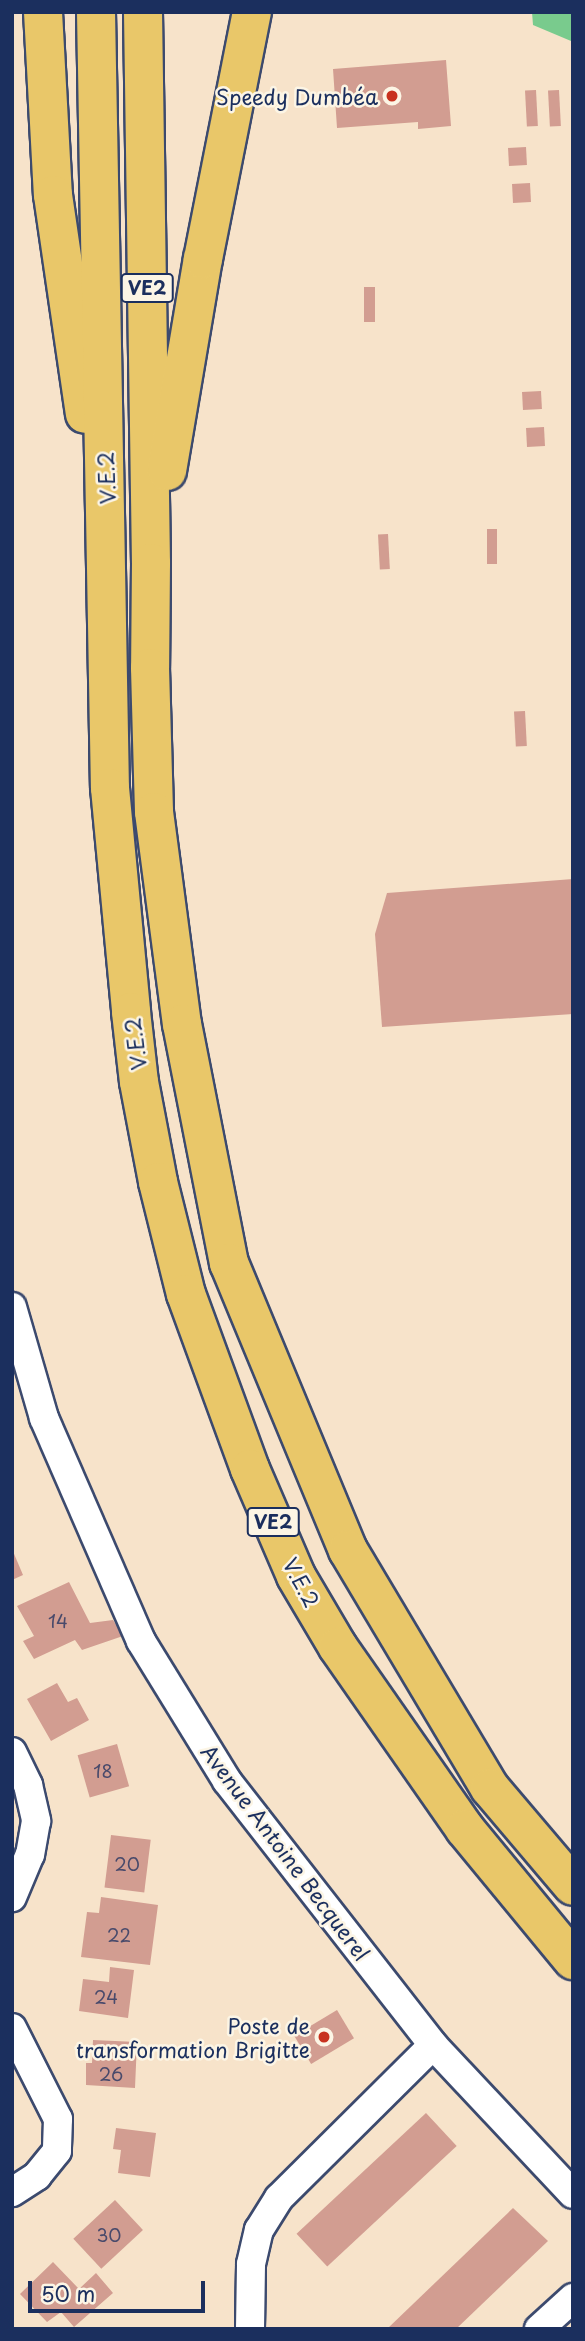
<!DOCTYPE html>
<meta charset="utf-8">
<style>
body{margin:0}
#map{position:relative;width:585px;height:2341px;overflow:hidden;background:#f7e3ca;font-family:"Playpen Sans",sans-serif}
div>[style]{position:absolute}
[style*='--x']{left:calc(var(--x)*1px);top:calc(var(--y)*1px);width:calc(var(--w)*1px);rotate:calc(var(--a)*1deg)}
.green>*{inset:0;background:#79cb8d}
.building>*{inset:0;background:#d29d91;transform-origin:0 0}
.roads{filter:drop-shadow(2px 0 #3c4a6e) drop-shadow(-2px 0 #3c4a6e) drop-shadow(0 2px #3c4a6e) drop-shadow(0 -2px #3c4a6e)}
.minor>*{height:28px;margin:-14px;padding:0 14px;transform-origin:14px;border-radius:14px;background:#fff}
.highway>*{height:38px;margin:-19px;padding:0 19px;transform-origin:19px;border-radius:19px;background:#e9c769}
.dots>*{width:19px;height:19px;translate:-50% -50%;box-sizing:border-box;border:4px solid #fcf5e5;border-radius:50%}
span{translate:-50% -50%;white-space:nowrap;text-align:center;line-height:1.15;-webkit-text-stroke:5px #fcf5e5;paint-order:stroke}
.number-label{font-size:18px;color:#494a6b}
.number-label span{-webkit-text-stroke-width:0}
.shield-label span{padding:2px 5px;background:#fcf5e5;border:2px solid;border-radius:5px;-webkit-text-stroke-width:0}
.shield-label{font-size:19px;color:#1b2f5e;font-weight:700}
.poi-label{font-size:21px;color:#1b2f5e}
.right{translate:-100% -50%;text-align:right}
.street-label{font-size:21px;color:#1b2f5e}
.frame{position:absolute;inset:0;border:14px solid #1b2f5e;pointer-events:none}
.scale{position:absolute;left:28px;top:2281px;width:177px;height:32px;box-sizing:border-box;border:4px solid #1b2f5e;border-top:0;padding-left:9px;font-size:21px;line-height:24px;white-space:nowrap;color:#1b2f5e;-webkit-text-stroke:5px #fcf5e5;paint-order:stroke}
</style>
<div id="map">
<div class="green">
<div style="clip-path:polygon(532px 12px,573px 12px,573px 38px,571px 41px,533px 25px)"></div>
</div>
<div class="building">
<div style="clip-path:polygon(446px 60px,451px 126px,418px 129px,418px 122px,337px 128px,333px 69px)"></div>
<div style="left:536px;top:90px;width:36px;height:11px;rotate:87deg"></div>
<div style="left:559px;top:90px;width:36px;height:11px;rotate:87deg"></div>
<div style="left:526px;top:147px;width:18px;height:18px;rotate:87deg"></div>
<div style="left:530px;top:183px;width:19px;height:18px;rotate:87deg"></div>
<div style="left:364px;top:287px;width:11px;height:35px"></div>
<div style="left:541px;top:391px;width:18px;height:19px;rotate:87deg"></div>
<div style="left:544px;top:427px;width:19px;height:18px;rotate:87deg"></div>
<div style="left:487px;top:529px;width:10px;height:35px"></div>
<div style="left:388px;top:534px;width:35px;height:10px;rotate:87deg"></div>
<div style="left:525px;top:711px;width:35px;height:11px;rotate:87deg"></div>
<div style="clip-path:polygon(573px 879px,573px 1014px,382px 1027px,375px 934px,387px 893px)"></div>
<div style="clip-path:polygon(12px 1549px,23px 1575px,12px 1580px)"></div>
<div style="clip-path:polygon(69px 1582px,90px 1623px,113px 1620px,123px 1636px,82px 1650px,75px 1640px,34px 1659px,23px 1641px,34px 1636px,17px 1606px)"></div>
<div style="clip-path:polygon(57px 1683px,68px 1702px,77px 1698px,89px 1720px,51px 1741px,27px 1699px)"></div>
<div style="left:117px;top:1744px;width:44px;height:41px;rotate:74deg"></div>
<div style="left:111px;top:1835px;width:40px;height:53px;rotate:7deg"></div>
<div style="clip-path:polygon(101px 1897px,158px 1905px,150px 1965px,81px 1957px,87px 1912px,99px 1913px)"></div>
<div style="clip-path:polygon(110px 1967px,134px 1970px,128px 2018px,79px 2011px,83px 1979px,109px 1982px)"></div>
<div style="left:337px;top:2010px;width:33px;height:50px;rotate:59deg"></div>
<div style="clip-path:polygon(93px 2040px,137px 2042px,135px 2088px,86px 2085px,86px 2063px,92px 2063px)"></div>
<div style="left:426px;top:2113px;width:45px;height:177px;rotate:47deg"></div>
<div style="clip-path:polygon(116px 2128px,156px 2133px,150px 2177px,118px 2173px,121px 2150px,113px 2149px)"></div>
<div style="left:115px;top:2200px;width:41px;height:57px;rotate:47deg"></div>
<div style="clip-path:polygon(513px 2208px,548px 2241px,456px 2329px,387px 2329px)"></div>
<div style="clip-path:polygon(53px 2262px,79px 2289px,96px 2273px,113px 2293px,74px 2327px,61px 2312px,47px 2322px,20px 2294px)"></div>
</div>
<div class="roads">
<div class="minor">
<div style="--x:12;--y:1307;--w:116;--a:73.9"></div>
<div style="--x:44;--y:1418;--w:243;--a:66.5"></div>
<div style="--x:141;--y:1641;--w:164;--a:58.4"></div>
<div style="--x:227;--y:1781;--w:335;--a:52"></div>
<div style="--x:433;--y:2045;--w:204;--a:46.8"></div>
<div style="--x:12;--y:1752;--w:37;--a:64"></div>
<div style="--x:28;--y:1785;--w:37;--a:77"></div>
<div style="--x:36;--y:1821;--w:34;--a:100"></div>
<div style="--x:30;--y:1854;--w:47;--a:112.7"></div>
<div style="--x:12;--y:2028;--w:102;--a:63.2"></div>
<div style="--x:58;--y:2119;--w:32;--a:92"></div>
<div style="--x:57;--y:2151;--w:32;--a:129"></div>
<div style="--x:37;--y:2176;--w:30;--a:147"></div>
<div style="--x:250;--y:2329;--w:65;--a:-89.1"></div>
<div style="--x:251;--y:2264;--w:35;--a:-77"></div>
<div style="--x:259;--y:2230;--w:38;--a:-58"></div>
<div style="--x:279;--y:2198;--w:217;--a:-44.8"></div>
<div style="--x:539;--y:2329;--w:46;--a:-42.4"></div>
</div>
<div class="highway">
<div style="--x:43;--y:12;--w:183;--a:86.9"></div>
<div style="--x:53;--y:195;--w:221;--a:81.7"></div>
<div style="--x:96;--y:12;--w:776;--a:88.97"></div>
<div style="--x:110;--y:788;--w:225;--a:84.6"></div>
<div style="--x:131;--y:1012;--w:70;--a:83.5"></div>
<div style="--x:139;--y:1082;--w:102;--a:79.2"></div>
<div style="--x:158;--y:1182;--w:115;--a:76"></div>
<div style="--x:186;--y:1294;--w:186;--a:69.9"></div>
<div style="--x:250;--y:1469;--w:116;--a:66.7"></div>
<div style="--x:296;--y:1576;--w:82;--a:59.4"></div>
<div style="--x:338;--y:1647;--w:222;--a:55.1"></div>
<div style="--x:465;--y:1829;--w:170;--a:50.5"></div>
<div style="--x:143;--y:12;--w:551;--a:89.17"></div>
<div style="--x:151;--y:563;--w:105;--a:90.5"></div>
<div style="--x:150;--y:668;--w:144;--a:88.4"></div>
<div style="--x:154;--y:812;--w:214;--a:82.5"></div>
<div style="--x:182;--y:1024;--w:244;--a:78.9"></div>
<div style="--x:229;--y:1263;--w:311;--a:67.5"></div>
<div style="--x:348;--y:1550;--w:277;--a:59.2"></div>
<div style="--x:490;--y:1788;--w:128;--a:49.7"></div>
<div style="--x:167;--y:471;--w:215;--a:-80.4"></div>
<div style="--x:203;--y:259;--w:252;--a:-78.8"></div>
</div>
</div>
<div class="dots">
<div style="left:392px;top:96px;background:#c8321e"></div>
<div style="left:324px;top:2037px;background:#c8321e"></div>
</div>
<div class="number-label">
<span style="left:58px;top:1621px">14</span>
<span style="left:103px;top:1771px">18</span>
<span style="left:127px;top:1864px">20</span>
<span style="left:119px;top:1935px">22</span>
<span style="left:106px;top:1997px">24</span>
<span style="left:111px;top:2074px">26</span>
<span style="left:109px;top:2235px">30</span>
</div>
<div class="shield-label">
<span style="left:147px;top:288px">VE2</span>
<span style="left:273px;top:1522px">VE2</span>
</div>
<div class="poi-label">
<span class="right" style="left:378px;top:96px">Speedy Dumbéa</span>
<span class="right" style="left:310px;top:2037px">Poste de<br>transformation Brigitte</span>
</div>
<div class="street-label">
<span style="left:106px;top:478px;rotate:-92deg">V.E.2</span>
<span style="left:135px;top:1044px;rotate:-97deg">V.E.2</span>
<span style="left:302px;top:1582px;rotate:62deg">V.E.2</span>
<span style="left:286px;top:1852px;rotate:53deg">Avenue Antoine Becquerel</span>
</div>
<div class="frame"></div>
<div class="scale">50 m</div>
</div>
